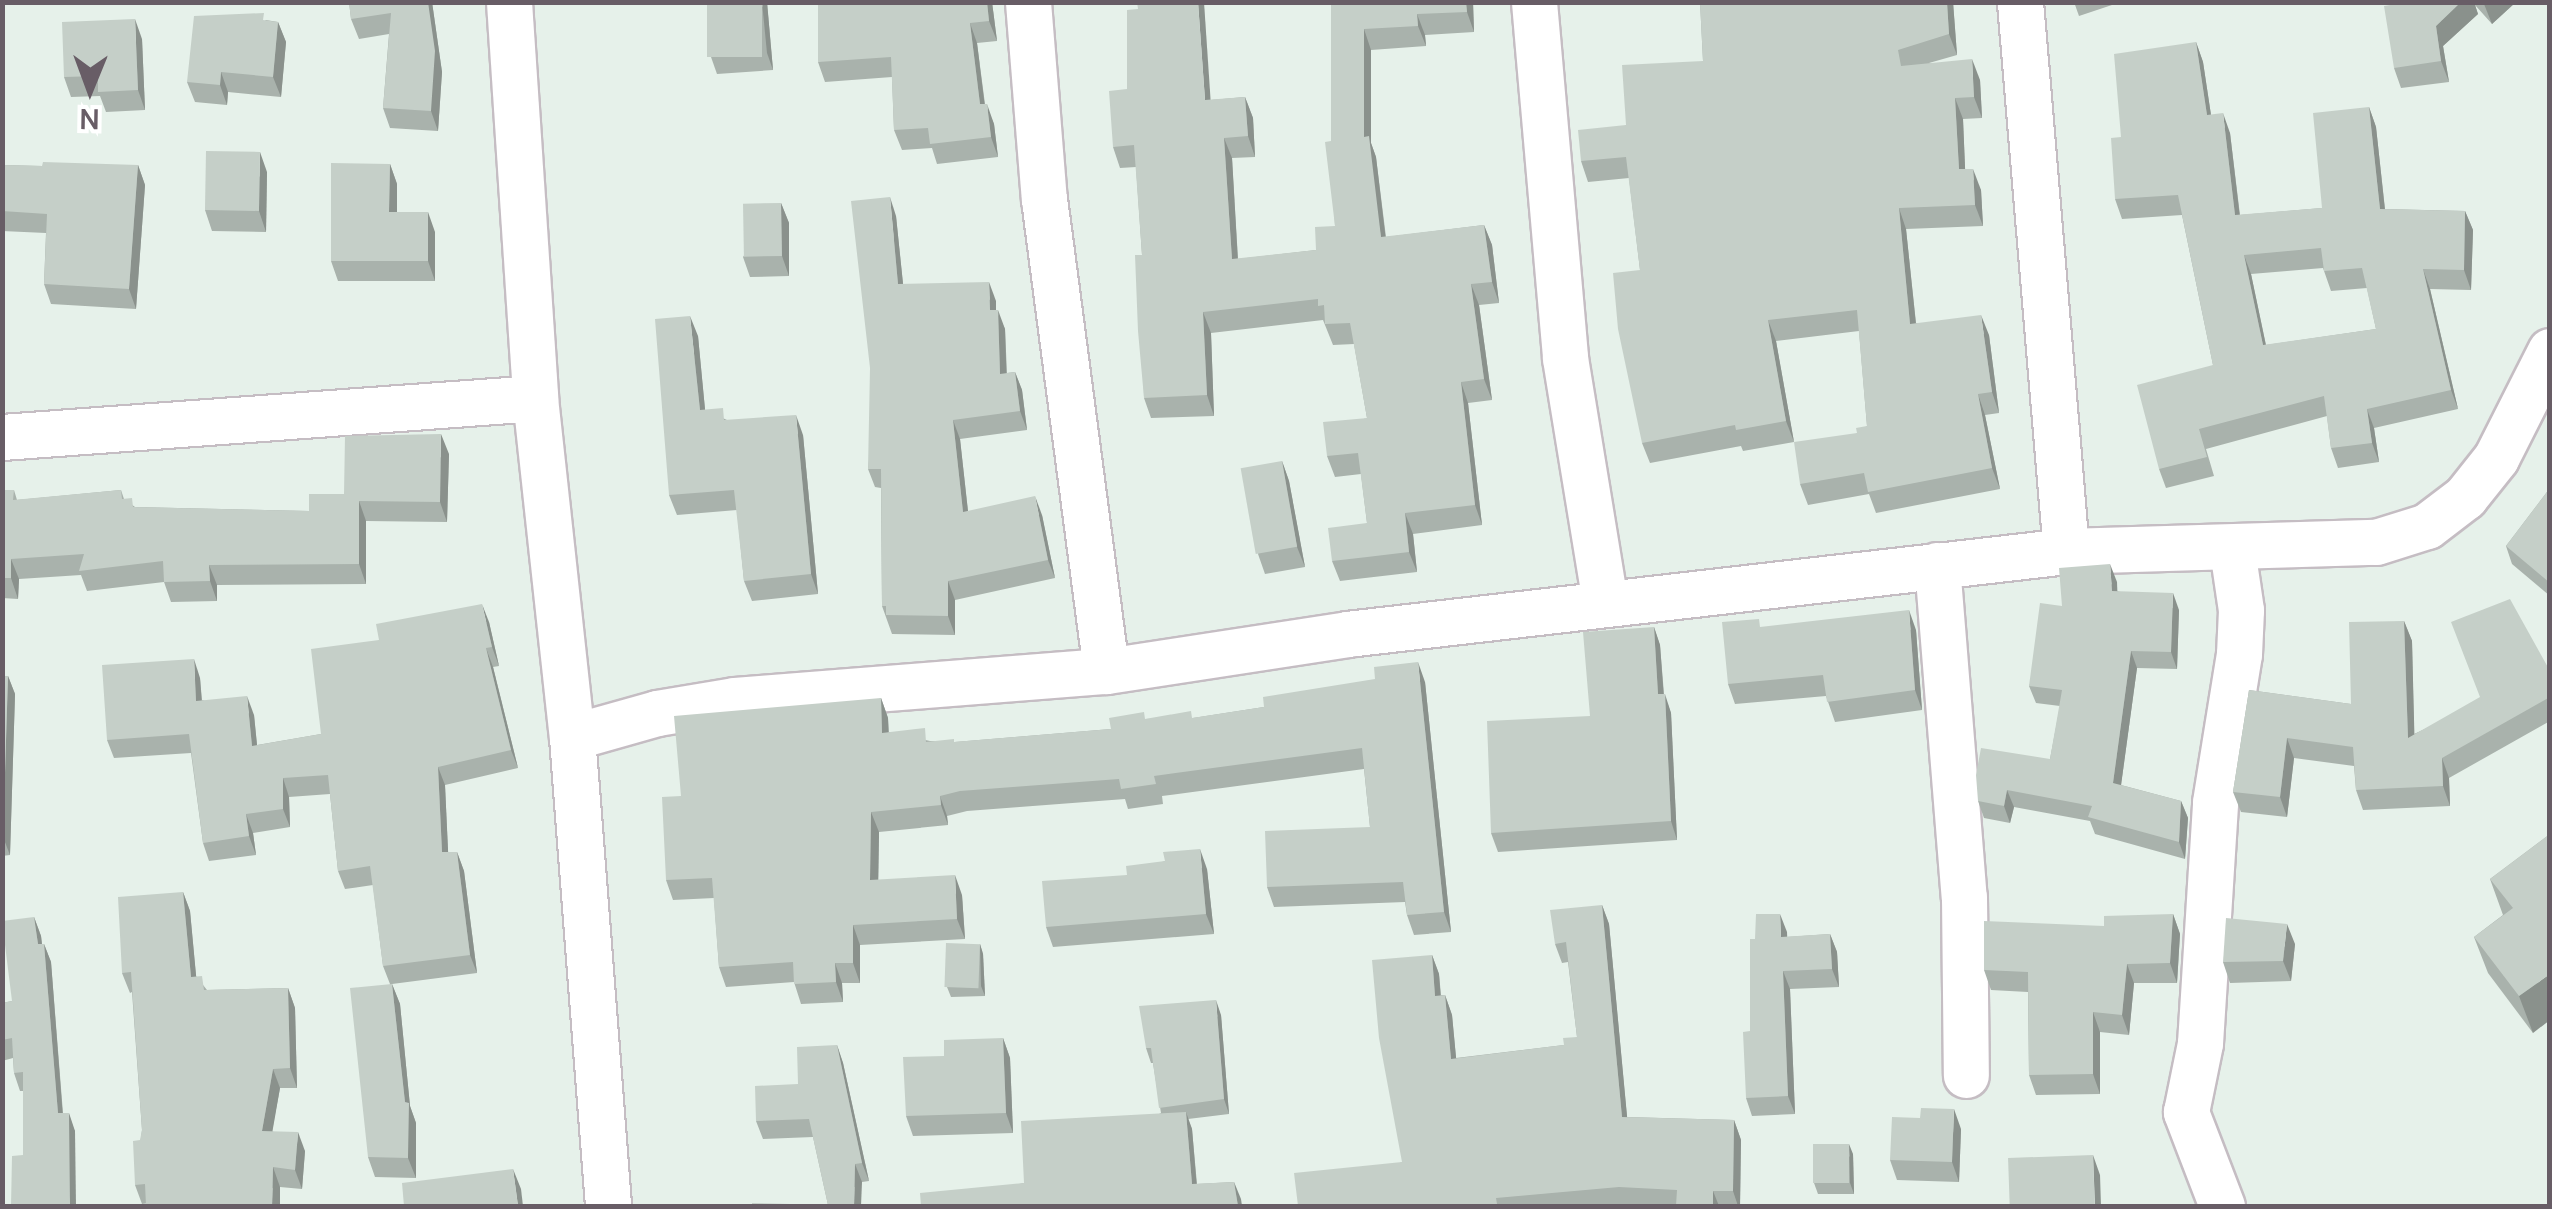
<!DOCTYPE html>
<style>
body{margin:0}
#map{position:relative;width:2552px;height:1209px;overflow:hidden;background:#e6f1ea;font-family:Manrope,sans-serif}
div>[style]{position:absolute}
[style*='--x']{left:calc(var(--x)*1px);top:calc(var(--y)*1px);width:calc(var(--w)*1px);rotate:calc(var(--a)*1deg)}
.roads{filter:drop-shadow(2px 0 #c5bdc3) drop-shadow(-2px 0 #c5bdc3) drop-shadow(0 2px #c5bdc3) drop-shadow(0 -2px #c5bdc3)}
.minor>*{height:45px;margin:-22.5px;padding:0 22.5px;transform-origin:22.5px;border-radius:22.5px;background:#fff}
.wall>*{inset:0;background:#a9b2ac}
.shaded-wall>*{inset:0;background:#8a918c}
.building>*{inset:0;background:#c5cfc8;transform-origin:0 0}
span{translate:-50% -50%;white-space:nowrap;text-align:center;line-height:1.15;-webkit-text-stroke:10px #fff;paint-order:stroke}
.frame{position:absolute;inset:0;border:5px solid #685d66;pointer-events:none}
.north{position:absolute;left:40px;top:40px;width:100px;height:100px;-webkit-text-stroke:8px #fff;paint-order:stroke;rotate:181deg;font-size:28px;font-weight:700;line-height:40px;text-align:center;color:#685d66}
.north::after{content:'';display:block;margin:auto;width:35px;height:45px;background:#685d66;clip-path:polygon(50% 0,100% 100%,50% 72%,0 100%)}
</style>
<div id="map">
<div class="roads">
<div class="minor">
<div style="--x:509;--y:2;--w:397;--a:86.2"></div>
<div style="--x:535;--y:398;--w:341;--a:83.8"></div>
<div style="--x:572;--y:737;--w:470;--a:85.6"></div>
<div style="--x:1028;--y:2;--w:198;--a:85.4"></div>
<div style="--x:1044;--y:199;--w:476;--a:82.5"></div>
<div style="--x:1534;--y:2;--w:357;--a:85"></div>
<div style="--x:1565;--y:358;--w:248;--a:80.7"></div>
<div style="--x:2020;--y:2;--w:551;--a:85.21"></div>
<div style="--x:2;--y:437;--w:534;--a:-4.18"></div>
<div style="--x:1937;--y:565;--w:333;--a:85.4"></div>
<div style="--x:1964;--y:897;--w:178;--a:89.4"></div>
<div style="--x:572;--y:737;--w:88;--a:-15.8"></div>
<div style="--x:657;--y:713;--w:79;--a:-9.5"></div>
<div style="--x:735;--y:700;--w:372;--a:-4.5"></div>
<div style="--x:1106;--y:671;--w:244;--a:-8.7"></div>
<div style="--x:1347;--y:634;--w:724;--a:-6.58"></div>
<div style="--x:2066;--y:551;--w:310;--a:-1.7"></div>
<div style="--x:2376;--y:542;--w:53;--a:-17.4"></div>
<div style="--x:2427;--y:526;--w:48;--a:-37.3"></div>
<div style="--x:2465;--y:497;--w:50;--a:-51.5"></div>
<div style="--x:2496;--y:458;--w:120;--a:-63.2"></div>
<div style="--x:2222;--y:1206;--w:101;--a:-111"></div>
<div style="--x:2186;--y:1112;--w:70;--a:-78.5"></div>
<div style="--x:2200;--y:1043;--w:241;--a:-86.4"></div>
<div style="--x:2215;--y:802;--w:150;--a:-80.8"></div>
<div style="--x:2239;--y:654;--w:44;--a:-87.4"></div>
<div style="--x:2241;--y:610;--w:62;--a:-98.4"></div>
</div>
</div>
<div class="wall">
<div style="clip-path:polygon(349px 2px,432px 2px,442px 72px,438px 131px,390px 128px,383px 108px,389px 34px,359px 39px,351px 19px)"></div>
<div style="clip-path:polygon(767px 2px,773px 70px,717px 74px,711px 57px)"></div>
<div style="clip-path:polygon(992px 2px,997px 41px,977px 43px,985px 104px,994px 124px,998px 157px,937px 164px,932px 148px,902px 150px,894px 130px,892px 77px,825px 82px,818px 62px)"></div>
<div style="clip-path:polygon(1331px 2px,1473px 2px,1474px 32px,1425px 35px,1426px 46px,1371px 50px,1371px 143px,1376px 157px,1386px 237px,1484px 225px,1492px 245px,1499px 303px,1479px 305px,1492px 400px,1468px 403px,1482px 525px,1413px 534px,1417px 572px,1340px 581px,1332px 561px,1367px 523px,1361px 474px,1335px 477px,1327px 456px,1367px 418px,1354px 344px,1333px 345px,1323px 320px,1211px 333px,1214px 416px,1151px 418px,1144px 398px,1142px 255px,1136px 167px,1120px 168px,1113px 147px,1211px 100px,1245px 97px,1253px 118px,1255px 157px,1232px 158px,1238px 259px,1316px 250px,1335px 226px,1331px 141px)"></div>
<div style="clip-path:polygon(1700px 2px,1953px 2px,1957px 55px,1929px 63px,1980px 80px,1982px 118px,1963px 119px,1965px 169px,1981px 190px,1983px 226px,1906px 229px,1916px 323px,1989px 335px,1999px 413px,1985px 415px,2000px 489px,1876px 513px,1869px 494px,1808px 505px,1800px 484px,1857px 433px,1867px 426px,1859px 331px,1776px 341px,1794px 442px,1743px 451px,1741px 446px,1650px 463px,1642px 443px,1640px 270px,1629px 178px,1588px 182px,1581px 161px,1626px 125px,1703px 61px)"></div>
<div style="clip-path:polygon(2074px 2px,2121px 2px,2079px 16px)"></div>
<div style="clip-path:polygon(2409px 2px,2516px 2px,2492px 24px,2475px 5px,2478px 14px,2443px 46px,2449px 82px,2401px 88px,2394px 68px)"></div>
<div style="clip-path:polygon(266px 20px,278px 22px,286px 42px,281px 97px,228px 92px,227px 105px,195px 102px,187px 82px)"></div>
<div style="clip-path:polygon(142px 39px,145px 110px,106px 112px,100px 96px,71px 97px,64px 77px)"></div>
<div style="clip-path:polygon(evenodd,2196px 42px,2203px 62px,2211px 115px,2230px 133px,2240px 215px,2322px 208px,2369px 107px,2376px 127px,2385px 209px,2465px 211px,2473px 230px,2471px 290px,2430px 289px,2458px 409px,2374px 428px,2379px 462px,2338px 468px,2331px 448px,2327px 416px,2206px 449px,2214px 476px,2166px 488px,2159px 469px,2213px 365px,2182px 215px,2122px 219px,2115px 199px,2121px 137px,2196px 42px,2323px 268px,2331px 291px,2367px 288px,2376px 329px,2266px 345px,2251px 274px,2323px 268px)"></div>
<div style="clip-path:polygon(390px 164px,397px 184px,397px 212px,435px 232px,435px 281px,338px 281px,331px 261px)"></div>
<div style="clip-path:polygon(2px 165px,42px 166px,138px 165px,145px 185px,136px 309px,51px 304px,44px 284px,46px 233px,2px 231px)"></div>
<div style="clip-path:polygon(267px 172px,266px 232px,212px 231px,205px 210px)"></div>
<div style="clip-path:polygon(781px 203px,789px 223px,789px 276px,750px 277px,743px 257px)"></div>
<div style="clip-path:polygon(896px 216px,903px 284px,996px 301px,996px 310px,1005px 329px,1007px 373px,1015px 372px,1022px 390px,1027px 430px,960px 439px,968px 511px,1042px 515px,1055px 578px,955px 600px,955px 635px,892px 634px,882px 606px,881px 488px,875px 487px,868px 469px)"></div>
<div style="clip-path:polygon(698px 336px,705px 410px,727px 420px,803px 435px,818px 594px,752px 601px,744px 581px,737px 510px,677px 515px,669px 495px)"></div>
<div style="clip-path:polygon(449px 454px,447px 522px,366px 521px,366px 584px,217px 585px,217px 601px,171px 602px,164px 582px,87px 591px,81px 575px,19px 579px,18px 599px,2px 598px,2px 490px,14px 490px,17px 500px,121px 490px,124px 499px,135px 507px,309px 511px,344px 494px)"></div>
<div style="clip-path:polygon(1282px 461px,1289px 481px,1305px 567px,1265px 574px,1258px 554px)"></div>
<div style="clip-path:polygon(2550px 488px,2550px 596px,2512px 564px,2506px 546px)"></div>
<div style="clip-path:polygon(2117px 582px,2117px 591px,2179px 610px,2177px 669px,2137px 668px,2121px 785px,2181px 801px,2188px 818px,2185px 859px,2095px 834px,2090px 821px,2014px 807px,2010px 823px,1984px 818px,1978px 801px,2050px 759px,2060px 706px,2036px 703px,2029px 686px,2062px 606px)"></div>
<div style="clip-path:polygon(2404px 621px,2412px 641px,2414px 734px,2550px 671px,2550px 721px,2449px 778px,2450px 806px,2363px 810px,2356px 790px,2354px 766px,2294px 758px,2287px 817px,2241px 812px,2233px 792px,2249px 690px,2351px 704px)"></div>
<div style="clip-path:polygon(489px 622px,499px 666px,493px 667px,518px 768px,445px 785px,448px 852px,457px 852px,464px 871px,477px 973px,392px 984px,400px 1004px,410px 1106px,416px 1123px,416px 1178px,375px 1177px,368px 1157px,390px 984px,383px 966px,373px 885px,345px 889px,338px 871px,330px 794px,289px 797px,290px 827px,253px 833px,256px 855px,209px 861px,203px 843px,191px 753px,114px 758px,107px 740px,200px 678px,202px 700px,254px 715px,257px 745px,321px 734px,379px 640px)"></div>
<div style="clip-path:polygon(1654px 627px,1660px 645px,1664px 694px,1671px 713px,1677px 840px,1498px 852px,1491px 833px,1590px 716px)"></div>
<div style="clip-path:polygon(1762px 627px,1916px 630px,1922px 710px,1835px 722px,1826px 696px,1735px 704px,1728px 684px)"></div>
<div style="clip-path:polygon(8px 676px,15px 694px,10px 855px,2px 856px,2px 677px)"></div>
<div style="clip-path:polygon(1425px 682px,1451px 932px,1414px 935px,1407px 915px,1405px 902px,1274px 907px,1267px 887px,1370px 827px,1364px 769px,1162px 796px,1163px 804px,1128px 809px,1125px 799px,967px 811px,947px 816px,948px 825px,879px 832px,878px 880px,962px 895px,965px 939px,860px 945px,860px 983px,842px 983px,843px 1002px,801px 1004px,794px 982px,726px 987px,719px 967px,714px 898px,673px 900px,666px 880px,681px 796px,881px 698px,888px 718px,889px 732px,930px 741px,955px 742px,1111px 729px,1146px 719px,1193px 718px)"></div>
<div style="clip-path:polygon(2550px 834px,2533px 1033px,2488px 973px,2474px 937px,2503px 915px,2490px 879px)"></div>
<div style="clip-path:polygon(1165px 861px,1207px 869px,1214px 934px,1053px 947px,1046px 927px,1127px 875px)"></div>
<div style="clip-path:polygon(183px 892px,190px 911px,196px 976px,207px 990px,288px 988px,295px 1008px,297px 1088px,280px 1088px,272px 1131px,305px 1151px,302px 1189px,280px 1187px,142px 1204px,135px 1185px,142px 1130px,132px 992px,130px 993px,122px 973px)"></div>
<div style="clip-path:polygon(1602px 905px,1609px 924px,1627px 1117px,1734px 1120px,1741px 1140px,1740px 1206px,1298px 1206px,1402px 1162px,1432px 955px,1439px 974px,1441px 995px,1445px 995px,1452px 1015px,1456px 1058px,1564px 1045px,1577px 1037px,1568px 962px,1562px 963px,1555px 944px)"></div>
<div style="clip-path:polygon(2173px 914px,2180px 934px,2177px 983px,2134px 983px,2129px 1035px,2100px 1032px,2100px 1094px,2036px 1095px,2029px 1075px,2028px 992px,1991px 990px,1984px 970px)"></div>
<div style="clip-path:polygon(34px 917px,41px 936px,42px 944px,44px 944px,51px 962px,63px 1113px,75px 1131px,23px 1155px,23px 1091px,20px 1091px,14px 1073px,13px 1058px,2px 1061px,2px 1003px,12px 1001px)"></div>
<div style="clip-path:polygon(1787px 932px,1787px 937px,1830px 934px,1837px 952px,1839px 987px,1790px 989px,1795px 1114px,1752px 1116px,1746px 1098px)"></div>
<div style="clip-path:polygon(980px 944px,983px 954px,985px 996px,951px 997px,947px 987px)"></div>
<div style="clip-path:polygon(2295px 944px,2291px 981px,2230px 983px,2223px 962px)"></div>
<div style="clip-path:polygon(1221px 1015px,1229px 1114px,1188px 1119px,1192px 1129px,1197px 1184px,1234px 1182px,1242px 1206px,921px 1206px,1024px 1183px,1161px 1113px,1153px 1063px,1151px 1063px,1146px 1048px)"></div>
<div style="clip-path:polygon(1003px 1038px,1010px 1058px,1013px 1133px,913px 1136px,906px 1116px,944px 1056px)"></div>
<div style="clip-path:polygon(837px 1045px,843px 1063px,869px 1181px,862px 1182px,828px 1205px,813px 1137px,763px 1139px,756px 1121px,798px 1084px)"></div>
<div style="clip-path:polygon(1961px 1129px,1959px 1182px,1897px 1180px,1890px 1160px)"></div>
<div style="clip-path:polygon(1853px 1154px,1854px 1194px,1818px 1194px,1814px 1183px)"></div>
</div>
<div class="shaded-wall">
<div style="clip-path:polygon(428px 2px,432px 2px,442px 72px,438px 131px,431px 111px)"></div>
<div style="clip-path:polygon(762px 2px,767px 2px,773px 70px,767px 53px)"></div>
<div style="clip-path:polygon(987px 2px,992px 2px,997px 41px,989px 21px)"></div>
<div style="clip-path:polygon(1198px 2px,1204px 2px,1212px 121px,1205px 100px)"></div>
<div style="clip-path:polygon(1466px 2px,1473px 2px,1474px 32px,1467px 12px)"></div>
<div style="clip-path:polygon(1947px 2px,1953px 2px,1957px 55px,1949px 34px)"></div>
<div style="clip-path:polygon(2461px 2px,2474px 2px,2478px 14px,2443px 46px,2449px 82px,2441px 61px,2436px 26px)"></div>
<div style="clip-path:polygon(2486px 2px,2516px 2px,2492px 24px,2484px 4px)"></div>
<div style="clip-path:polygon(1417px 14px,1425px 35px,1426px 46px,1418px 26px)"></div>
<div style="clip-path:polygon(135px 19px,142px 39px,145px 110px,138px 90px)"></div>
<div style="clip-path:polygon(278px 22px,286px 42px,281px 97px,273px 77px)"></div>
<div style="clip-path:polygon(970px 23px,977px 43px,987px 124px,980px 104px)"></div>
<div style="clip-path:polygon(1364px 29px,1371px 50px,1371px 143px,1376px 157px,1388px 258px,1381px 237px,1364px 137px)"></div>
<div style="clip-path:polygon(2196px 42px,2203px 62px,2214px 135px,2207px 115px)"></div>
<div style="clip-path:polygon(1972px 59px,1980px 80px,1982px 118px,1974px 97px)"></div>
<div style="clip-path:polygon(221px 72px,228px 92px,227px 105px,220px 85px)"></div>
<div style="clip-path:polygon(1245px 97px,1253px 118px,1255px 157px,1248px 136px)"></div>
<div style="clip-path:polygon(1955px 98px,1963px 119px,1966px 190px,1959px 169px)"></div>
<div style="clip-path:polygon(987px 104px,994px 124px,998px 157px,991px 137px)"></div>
<div style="clip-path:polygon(2369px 107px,2376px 127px,2387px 229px,2380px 209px)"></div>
<div style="clip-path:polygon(2223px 113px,2230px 133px,2242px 235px,2235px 215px)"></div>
<div style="clip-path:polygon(1224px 138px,1232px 158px,1239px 280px,1232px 259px)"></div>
<div style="clip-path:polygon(260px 152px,267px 172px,266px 232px,259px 211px)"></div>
<div style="clip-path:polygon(390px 164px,397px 184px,397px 232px,389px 212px)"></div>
<div style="clip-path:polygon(138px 165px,145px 185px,136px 309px,129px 289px)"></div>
<div style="clip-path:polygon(1973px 169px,1981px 190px,1983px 226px,1975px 205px)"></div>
<div style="clip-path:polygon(890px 197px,896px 216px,905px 303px,898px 284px)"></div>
<div style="clip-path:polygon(781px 203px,789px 223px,789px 276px,782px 256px)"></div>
<div style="clip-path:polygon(1899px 208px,1906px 229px,1918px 344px,1910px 324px)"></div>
<div style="clip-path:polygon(2465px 211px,2473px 230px,2471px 290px,2464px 270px)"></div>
<div style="clip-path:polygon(428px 212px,435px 232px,435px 281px,428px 261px)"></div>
<div style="clip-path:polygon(1484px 225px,1492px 245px,1499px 303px,1492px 282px)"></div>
<div style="clip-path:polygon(2244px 255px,2251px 274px,2270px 365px,2263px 345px)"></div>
<div style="clip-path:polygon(2423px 269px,2430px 289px,2458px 409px,2451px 390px)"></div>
<div style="clip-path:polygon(989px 282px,996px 301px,996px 329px,990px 310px)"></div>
<div style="clip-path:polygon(1471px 284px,1479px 305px,1492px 400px,1484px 379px)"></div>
<div style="clip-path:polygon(998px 310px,1005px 329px,1007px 392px,1000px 374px)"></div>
<div style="clip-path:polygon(1203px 312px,1211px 333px,1214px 416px,1207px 395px)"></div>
<div style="clip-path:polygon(1981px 315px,1989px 335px,1999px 413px,1992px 392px)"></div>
<div style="clip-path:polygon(690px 316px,698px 336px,707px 430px,700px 410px)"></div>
<div style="clip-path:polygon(1768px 320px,1776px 341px,1794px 442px,1786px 421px)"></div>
<div style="clip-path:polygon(1015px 372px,1022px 390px,1027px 430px,1020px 411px)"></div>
<div style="clip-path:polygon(1461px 382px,1468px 403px,1482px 525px,1475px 505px)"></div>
<div style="clip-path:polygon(1978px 394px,1985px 415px,2000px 489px,1992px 468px)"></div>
<div style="clip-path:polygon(2367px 409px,2374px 428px,2379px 462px,2372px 443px)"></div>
<div style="clip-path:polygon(796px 415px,803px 435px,818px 594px,811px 574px)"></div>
<div style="clip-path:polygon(953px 420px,960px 439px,970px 530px,963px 512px)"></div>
<div style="clip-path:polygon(441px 434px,449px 454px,447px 522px,440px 502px)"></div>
<div style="clip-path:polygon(1282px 461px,1289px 481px,1305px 567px,1297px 547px)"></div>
<div style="clip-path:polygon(1035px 496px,1042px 515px,1055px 578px,1048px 560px)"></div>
<div style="clip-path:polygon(359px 501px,366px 521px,366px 584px,359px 564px)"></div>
<div style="clip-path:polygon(1405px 513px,1413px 534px,1417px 572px,1409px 552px)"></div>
<div style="clip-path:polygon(11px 559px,19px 579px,18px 599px,11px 578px)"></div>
<div style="clip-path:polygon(2110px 564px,2117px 582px,2118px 608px,2112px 591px)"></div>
<div style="clip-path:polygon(209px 565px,217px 585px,217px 601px,210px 581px)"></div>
<div style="clip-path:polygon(948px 581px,955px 600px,955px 635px,948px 616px)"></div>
<div style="clip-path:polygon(2173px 593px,2179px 610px,2177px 669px,2171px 652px)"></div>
<div style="clip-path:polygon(482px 604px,489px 622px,499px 666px,492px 647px)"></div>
<div style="clip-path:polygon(1909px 610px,1916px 630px,1922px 710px,1915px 690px)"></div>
<div style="clip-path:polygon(2404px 621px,2412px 641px,2415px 758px,2408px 738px)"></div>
<div style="clip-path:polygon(1654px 627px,1660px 645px,1665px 713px,1658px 694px)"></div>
<div style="clip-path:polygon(486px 648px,493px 667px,518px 768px,511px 750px)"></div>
<div style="clip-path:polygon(2131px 651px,2137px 668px,2119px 800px,2113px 783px)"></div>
<div style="clip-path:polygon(194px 659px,200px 678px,203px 719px,196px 701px)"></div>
<div style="clip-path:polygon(1418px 662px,1425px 682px,1451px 932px,1444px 912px)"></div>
<div style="clip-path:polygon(8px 676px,15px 694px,10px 855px,3px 837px)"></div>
<div style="clip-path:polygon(1665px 694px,1671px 713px,1677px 840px,1671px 821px)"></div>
<div style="clip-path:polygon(247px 696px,254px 715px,259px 765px,252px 746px)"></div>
<div style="clip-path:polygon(881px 698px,888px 718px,889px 753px,882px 733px)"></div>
<div style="clip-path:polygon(2287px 738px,2294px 758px,2287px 817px,2280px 797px)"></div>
<div style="clip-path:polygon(2442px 758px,2449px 778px,2450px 806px,2443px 786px)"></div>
<div style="clip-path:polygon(438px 767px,445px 785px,449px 871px,442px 852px)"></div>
<div style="clip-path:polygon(283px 778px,289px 797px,290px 827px,283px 809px)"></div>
<div style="clip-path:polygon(2007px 790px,2014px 807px,2010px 823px,2004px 806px)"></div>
<div style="clip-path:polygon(940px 796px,947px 816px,948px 825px,941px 805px)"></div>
<div style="clip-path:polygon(2181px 801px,2188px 818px,2185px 859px,2179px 842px)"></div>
<div style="clip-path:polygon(871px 812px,879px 832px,878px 900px,870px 880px)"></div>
<div style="clip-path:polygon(246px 814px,253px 833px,256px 855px,249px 836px)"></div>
<div style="clip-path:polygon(1200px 849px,1207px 869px,1214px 934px,1206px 914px)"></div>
<div style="clip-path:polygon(457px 852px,464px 871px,477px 973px,470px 955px)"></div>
<div style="clip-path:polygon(955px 875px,962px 895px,965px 939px,957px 919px)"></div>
<div style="clip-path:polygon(183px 892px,190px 911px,198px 996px,191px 977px)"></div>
<div style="clip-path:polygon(1602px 905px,1609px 924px,1629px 1137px,1622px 1117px)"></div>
<div style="clip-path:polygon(1780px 914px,1787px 932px,1788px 955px,1781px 937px)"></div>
<div style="clip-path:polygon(2173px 914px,2180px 934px,2177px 983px,2170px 963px)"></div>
<div style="clip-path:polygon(34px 917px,41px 936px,44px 963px,38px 944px)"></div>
<div style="clip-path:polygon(2287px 924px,2295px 944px,2291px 981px,2283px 961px)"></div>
<div style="clip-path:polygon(853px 925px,860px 945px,860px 983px,853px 963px)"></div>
<div style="clip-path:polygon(1830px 934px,1837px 952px,1839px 987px,1832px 969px)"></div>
<div style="clip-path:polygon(44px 944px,51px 962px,64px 1131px,58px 1113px)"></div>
<div style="clip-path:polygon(980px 944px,983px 954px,985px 996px,981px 986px)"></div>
<div style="clip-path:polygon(1432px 955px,1439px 974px,1442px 1015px,1435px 996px)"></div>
<div style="clip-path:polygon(835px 963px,842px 983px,843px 1002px,836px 982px)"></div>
<div style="clip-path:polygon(2127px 964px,2134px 983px,2129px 1035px,2122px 1015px)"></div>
<div style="clip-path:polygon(1783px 971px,1790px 989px,1795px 1114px,1788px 1096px)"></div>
<div style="clip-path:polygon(2550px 974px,2550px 1020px,2533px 1033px,2519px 996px)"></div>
<div style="clip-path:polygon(392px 984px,400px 1004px,410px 1106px,416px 1123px,416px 1178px,408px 1158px,405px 1102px)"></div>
<div style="clip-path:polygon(288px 988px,295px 1008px,297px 1088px,290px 1068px)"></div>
<div style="clip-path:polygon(1445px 995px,1452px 1015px,1458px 1078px,1451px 1059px)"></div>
<div style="clip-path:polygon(1216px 1000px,1221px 1015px,1229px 1114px,1224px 1099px)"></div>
<div style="clip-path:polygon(2093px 1012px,2100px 1032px,2100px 1094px,2093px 1074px)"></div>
<div style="clip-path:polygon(1003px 1038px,1010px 1058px,1013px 1133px,1006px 1113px)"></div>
<div style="clip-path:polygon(837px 1045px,843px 1063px,869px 1181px,862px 1163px)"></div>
<div style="clip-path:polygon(273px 1069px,280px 1088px,269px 1151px,262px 1131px)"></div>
<div style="clip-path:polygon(1954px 1109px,1961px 1129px,1959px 1182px,1952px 1162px)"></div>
<div style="clip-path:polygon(1186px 1112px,1192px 1129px,1198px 1201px,1192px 1184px)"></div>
<div style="clip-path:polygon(69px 1113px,75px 1131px,76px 1206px,70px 1206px,69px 1197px)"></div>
<div style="clip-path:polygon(1734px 1120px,1741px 1140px,1740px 1206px,1738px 1206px,1733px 1191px)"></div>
<div style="clip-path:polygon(298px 1132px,305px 1151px,302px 1189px,295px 1170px)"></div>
<div style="clip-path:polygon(1849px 1144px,1853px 1154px,1854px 1194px,1850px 1183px)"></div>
<div style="clip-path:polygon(2093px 1155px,2100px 1175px,2101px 1206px,2095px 1206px)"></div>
<div style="clip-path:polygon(855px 1164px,862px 1182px,861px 1206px,854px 1206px)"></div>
<div style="clip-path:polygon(273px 1167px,280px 1187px,280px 1206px,272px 1206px)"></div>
<div style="clip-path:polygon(513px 1169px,521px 1189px,523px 1206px,518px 1206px)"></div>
<div style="clip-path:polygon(1234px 1182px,1241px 1199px,1242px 1206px,1238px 1206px)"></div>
<div style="clip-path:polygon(1713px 1191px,1719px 1206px,1713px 1206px)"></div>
</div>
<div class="building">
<div style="clip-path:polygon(349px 2px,428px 2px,435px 51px,431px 111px,383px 108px,391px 13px,351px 19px)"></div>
<div style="left:707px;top:2px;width:55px;height:55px"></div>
<div style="clip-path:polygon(818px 2px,987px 2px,989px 21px,970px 23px,980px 104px,987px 104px,991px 137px,930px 144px,928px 128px,894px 130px,891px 57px,818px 62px)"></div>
<div style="clip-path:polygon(1137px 2px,1198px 2px,1205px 100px,1245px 97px,1248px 136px,1224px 138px,1232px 259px,1316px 250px,1315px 227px,1335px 226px,1325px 142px,1331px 141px,1331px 2px,1466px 2px,1467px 12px,1417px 14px,1418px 26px,1364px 29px,1364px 137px,1369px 136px,1381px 237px,1484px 225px,1492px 282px,1471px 284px,1484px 379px,1461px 382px,1475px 505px,1405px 513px,1409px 552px,1332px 561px,1328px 528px,1367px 523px,1358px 453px,1327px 456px,1323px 422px,1367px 418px,1350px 323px,1325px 324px,1324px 305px,1318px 306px,1318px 299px,1203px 312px,1207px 395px,1144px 398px,1138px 331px,1135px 255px,1142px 255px,1134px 145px,1113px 147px,1109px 91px,1127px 89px,1127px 10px,1138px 9px)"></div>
<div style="clip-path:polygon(1700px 2px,1947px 2px,1949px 34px,1898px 50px,1901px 66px,1972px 59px,1974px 97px,1955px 98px,1959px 169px,1973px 169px,1975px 205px,1899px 208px,1910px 324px,1981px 315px,1992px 392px,1978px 394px,1992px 468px,1868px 492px,1864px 473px,1800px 484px,1794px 442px,1857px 433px,1856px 428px,1867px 426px,1857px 310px,1768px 320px,1786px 421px,1736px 430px,1735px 425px,1642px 443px,1618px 329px,1613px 273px,1640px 270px,1626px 157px,1581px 161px,1578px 130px,1626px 125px,1622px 65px,1703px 61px)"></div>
<div style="clip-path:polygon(2409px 2px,2461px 2px,2436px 26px,2441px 61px,2394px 68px,2384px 6px)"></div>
<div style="clip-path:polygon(264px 13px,263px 20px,278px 22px,273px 77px,221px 72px,220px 85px,187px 82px,194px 16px)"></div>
<div style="clip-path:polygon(135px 19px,138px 90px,98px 92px,98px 76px,64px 77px,62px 22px)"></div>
<div style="clip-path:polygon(evenodd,2196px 42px,2207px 115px,2223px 113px,2235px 215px,2322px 208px,2313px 113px,2369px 107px,2380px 209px,2465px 211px,2464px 270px,2423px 269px,2451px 390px,2367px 409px,2372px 443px,2331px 448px,2324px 396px,2199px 429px,2207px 457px,2159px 469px,2137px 385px,2213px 365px,2178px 195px,2115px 199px,2111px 138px,2121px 137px,2114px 54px,2196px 42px,2321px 248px,2324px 271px,2362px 268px,2376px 329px,2263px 345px,2244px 255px,2321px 248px)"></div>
<div style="left:206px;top:151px;width:54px;height:59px;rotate:1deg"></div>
<div style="clip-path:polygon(43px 162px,138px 165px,129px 289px,44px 284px,47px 214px,2px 211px,2px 165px,42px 166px)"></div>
<div style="clip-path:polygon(331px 163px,390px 164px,389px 212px,428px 212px,428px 261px,331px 261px)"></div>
<div style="clip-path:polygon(890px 197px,898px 284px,989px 282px,990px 310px,998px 310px,1000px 374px,1015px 372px,1020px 411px,953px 420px,963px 512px,1035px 496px,1048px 560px,948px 581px,948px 616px,886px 615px,886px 606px,882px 606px,881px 469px,868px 469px,870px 368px,851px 201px)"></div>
<div style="left:781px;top:203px;width:53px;height:38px;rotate:89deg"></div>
<div style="clip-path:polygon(690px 316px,700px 410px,723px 408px,724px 420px,796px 415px,811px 574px,744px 581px,734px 490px,669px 495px,655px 319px)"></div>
<div style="clip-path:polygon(441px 434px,440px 502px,359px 501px,359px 564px,209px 565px,210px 581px,164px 582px,163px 561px,79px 571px,84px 554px,11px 559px,11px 578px,2px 578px,2px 490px,14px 490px,13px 500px,121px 490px,122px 499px,132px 498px,133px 507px,309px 511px,309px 494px,344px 494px,345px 436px)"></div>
<div style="left:1282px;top:461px;width:87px;height:42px;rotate:80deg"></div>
<div style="clip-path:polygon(2550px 488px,2550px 583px,2506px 546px)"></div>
<div style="clip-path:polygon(2110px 564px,2112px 591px,2173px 593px,2171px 652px,2131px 651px,2113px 783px,2181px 801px,2179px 842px,2088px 817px,2092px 806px,2007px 790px,2004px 806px,1978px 801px,1976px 775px,1981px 748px,2050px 759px,2062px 690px,2029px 686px,2040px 603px,2062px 606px,2059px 568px)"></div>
<div style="clip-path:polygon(2510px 599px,2550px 671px,2550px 697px,2442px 758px,2443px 786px,2356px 790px,2353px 747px,2287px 738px,2280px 797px,2233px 792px,2249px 690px,2351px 704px,2349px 622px,2404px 621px,2408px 738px,2480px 697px,2451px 622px)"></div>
<div style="clip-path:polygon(482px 604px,492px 647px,486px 648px,511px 750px,438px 767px,442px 852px,457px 852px,470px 955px,383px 966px,370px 866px,338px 871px,328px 775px,283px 778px,283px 809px,246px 814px,249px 836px,203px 843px,189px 734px,107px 740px,102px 665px,194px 659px,196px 701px,247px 696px,252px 746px,321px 734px,311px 649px,379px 640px,376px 624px)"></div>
<div style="clip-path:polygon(1909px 610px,1915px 690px,1827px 702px,1823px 675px,1728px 684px,1722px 622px,1759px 619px,1760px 627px)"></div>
<div style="clip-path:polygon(1654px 627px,1658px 694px,1665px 694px,1671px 821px,1491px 833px,1487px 721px,1590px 716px,1583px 632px)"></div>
<div style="clip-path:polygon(1418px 662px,1444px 912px,1407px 915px,1403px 882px,1267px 887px,1265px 831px,1370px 827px,1362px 748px,1154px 776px,1156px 784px,1121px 789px,1119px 779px,960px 791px,940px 796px,941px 805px,871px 812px,870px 880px,955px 875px,957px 919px,853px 925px,853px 963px,835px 963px,836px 982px,794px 984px,793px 962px,719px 967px,712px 878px,666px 880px,662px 797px,681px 796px,674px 716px,881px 698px,882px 733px,925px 728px,926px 742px,954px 739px,954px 742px,1111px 729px,1109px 718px,1144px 712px,1145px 719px,1191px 711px,1192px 718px,1264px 707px,1263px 697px,1375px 679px,1374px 667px)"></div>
<div style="clip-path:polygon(8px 676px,3px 837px,2px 837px,2px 677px)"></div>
<div style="clip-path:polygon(2550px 834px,2550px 974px,2519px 996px,2474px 937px,2513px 908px,2490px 879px)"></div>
<div style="clip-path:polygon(1200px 849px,1206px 914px,1046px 927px,1042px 881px,1127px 875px,1126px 866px,1165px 861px,1163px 852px)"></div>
<div style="clip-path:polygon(183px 892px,191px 977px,202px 976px,204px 990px,288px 988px,290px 1068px,273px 1069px,262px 1131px,298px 1132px,295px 1170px,273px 1167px,272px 1206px,146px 1206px,145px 1184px,135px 1185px,133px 1141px,140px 1140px,142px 1130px,131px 972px,122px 973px,118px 897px)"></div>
<div style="clip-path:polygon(1602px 905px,1622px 1117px,1734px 1120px,1733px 1191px,1713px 1191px,1713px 1206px,1676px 1206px,1677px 1190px,1619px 1187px,1496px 1198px,1497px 1204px,1475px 1206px,1298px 1206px,1294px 1173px,1402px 1162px,1379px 1038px,1372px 960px,1432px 955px,1435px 996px,1445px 995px,1451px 1059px,1564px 1045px,1563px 1038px,1577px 1037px,1566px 942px,1555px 944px,1550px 910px)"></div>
<div style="clip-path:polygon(1756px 914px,1780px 914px,1781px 937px,1830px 934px,1832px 969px,1783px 971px,1788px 1096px,1746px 1098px,1743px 1032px,1750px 1031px,1750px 939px,1755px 939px)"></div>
<div style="clip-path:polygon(2173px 914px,2170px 963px,2127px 964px,2122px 1015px,2093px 1012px,2093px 1074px,2029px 1075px,2028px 972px,1984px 970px,1984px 921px,2104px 926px,2104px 916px)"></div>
<div style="clip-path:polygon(34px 917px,38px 944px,44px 944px,58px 1113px,69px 1113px,70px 1206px,11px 1206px,12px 1156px,23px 1155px,23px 1072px,14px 1073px,12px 1038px,2px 1040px,2px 1003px,12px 1001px,2px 921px)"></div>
<div style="clip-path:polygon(2226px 918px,2287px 924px,2283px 961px,2223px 962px)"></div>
<div style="left:946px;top:943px;width:34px;height:44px;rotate:2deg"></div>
<div style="clip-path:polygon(392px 984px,405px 1102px,409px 1103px,408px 1158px,368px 1157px,350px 988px)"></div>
<div style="clip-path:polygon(1216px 1000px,1224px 1099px,1159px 1108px,1151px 1048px,1146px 1048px,1139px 1006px)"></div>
<div style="clip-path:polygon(1003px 1038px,1006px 1113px,906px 1116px,903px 1057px,944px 1056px,944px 1040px)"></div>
<div style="clip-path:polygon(837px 1045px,862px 1163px,855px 1164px,854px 1206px,752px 1206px,752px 1203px,828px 1205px,809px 1119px,756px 1121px,755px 1086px,798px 1084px,797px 1047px)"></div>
<div style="clip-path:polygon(1921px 1108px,1954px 1109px,1952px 1162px,1890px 1160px,1892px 1117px,1920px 1118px)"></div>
<div style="clip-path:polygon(1186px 1112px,1192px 1184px,1234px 1182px,1238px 1206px,921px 1206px,920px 1193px,1024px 1183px,1021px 1121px)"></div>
<div style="left:1813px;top:1144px;width:36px;height:39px"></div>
<div style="left:2093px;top:1155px;width:51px;height:85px;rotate:88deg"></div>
<div style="clip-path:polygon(513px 1169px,518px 1206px,404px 1206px,402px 1183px)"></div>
</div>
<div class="frame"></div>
<div class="north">N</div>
</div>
